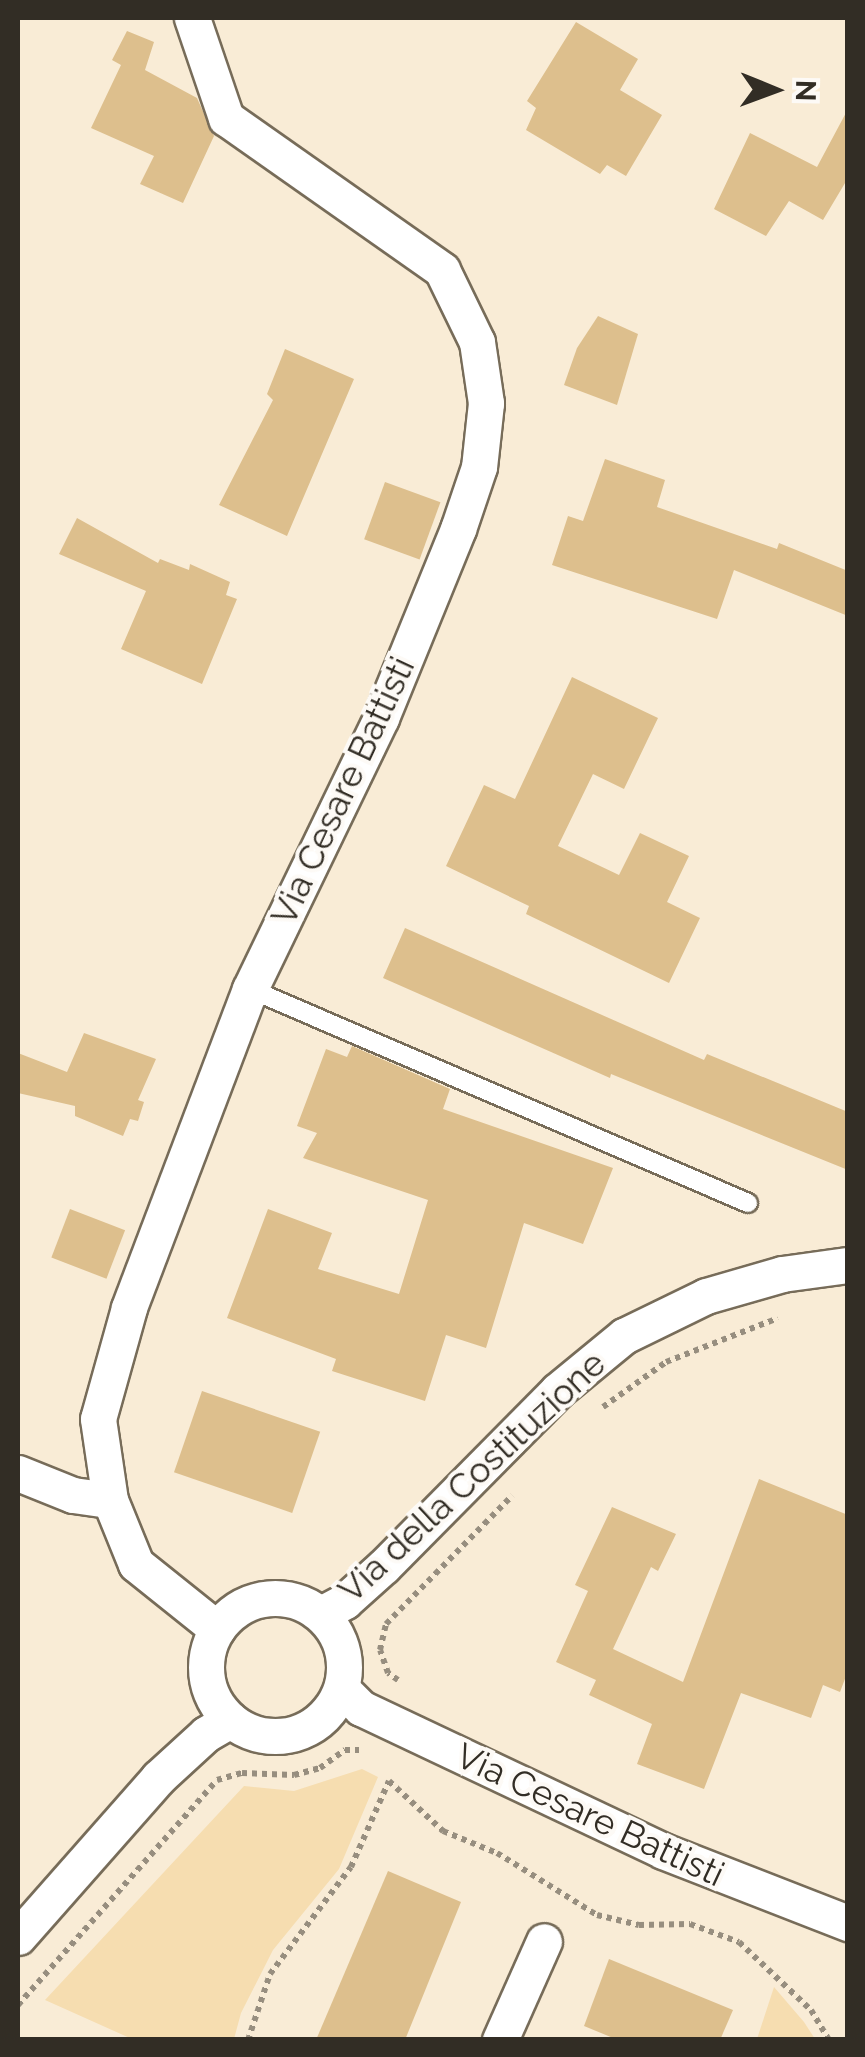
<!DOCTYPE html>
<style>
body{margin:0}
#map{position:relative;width:865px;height:2057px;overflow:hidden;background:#f9ecd6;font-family:Raleway,sans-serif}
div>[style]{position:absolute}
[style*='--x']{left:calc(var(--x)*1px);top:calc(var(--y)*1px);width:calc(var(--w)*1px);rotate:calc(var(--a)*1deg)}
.green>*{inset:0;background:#f6ddb0}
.building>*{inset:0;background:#ddbf8d;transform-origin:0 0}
.path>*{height:6px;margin-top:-3px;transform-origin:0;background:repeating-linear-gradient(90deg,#978e7f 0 5px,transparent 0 10px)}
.roads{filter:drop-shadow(2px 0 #776c59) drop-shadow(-2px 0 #776c59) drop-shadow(0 2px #776c59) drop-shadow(0 -2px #776c59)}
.lane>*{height:18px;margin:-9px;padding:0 9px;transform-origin:9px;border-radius:9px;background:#fff}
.street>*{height:35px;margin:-17.5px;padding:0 17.5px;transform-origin:17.5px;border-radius:17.5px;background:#fff}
.street>.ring{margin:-17.5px;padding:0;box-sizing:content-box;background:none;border:35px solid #fff;border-radius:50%}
span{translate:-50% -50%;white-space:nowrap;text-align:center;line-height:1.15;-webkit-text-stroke:8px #fdfaf6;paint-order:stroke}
.street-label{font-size:35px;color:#322d25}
.frame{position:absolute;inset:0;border:20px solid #322d25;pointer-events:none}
.north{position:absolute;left:725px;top:40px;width:100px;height:100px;-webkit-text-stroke:8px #fdfaf6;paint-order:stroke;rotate:91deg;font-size:28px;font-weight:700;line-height:40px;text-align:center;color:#322d25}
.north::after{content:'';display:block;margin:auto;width:35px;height:45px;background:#322d25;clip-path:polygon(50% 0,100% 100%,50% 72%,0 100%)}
</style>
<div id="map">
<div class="green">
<div style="clip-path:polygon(362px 1769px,378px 1777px,339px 1869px,273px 1950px,241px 2013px,234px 2039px,132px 2039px,45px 2000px,244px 1786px,294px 1791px)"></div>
<div style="clip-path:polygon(774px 1987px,804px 2022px,815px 2039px,757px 2039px)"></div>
</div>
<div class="building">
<div style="clip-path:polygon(576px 22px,638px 59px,620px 90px,662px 115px,626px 176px,607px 165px,600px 174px,526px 130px,536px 108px,527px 101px)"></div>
<div style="clip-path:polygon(127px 31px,154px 42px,145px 70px,197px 98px,214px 136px,183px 203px,140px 184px,154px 156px,91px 128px,121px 65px,112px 60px)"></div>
<div style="clip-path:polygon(848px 109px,848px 178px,823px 220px,789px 201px,766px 236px,714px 209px,750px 133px,817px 167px)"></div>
<div style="clip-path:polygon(598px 316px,638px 334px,617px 405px,564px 385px,577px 348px)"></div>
<div style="clip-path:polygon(285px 349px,354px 379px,287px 536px,219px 505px,273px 400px,267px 394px)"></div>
<div style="clip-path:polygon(605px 459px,665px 480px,657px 507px,777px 549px,779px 543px,848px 571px,848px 616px,734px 570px,717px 619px,552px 565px,568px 516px,583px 521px)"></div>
<div style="left:385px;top:482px;width:59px;height:61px;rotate:20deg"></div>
<div style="clip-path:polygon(77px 518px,158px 563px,160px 559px,189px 570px,190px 564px,230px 582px,226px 595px,237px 599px,202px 684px,121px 649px,146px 591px,59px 554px)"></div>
<div style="clip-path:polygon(572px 677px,658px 718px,624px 789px,593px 774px,558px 846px,619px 875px,640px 833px,689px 856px,667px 902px,700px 918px,669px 983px,526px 914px,529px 906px,446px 866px,484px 785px,515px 799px)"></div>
<div style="clip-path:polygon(405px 928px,704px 1060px,707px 1054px,848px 1112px,848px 1170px,611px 1074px,610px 1078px,383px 978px)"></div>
<div style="clip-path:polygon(84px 1033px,156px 1059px,138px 1100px,144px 1102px,138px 1121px,130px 1119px,123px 1136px,75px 1116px,75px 1106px,18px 1093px,18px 1053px,67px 1072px)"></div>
<div style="clip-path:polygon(352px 1046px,450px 1089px,443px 1109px,613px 1168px,583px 1244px,524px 1223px,486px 1348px,446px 1335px,425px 1401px,332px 1371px,336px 1359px,227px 1318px,268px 1209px,332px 1233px,318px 1269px,399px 1294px,428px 1200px,303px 1158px,317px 1133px,297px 1126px,326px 1049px,347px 1057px)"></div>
<div style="left:70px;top:1209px;width:59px;height:52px;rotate:21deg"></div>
<div style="left:202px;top:1391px;width:125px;height:86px;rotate:19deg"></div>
<div style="clip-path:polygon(759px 1479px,848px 1515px,848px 1671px,840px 1692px,823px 1685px,811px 1718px,741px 1693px,704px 1789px,637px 1764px,652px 1724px,589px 1695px,596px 1680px,556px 1662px,588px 1591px,575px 1585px,612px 1507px,676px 1534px,658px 1571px,651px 1567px,613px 1649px,683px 1682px)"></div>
<div style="clip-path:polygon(388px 1871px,461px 1902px,405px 2040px,316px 2040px)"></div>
<div style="clip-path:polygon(609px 1959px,733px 2010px,720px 2040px,618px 2040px,584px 2026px)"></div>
</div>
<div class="path">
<div style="--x:603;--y:1407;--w:77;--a:-35.5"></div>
<div style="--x:666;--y:1362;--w:120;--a:-21.4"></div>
<div style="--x:398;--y:1680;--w:12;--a:-145"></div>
<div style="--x:388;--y:1673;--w:24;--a:-109"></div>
<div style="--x:380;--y:1650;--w:27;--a:-77"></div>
<div style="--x:386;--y:1624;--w:180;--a:-45.5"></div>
<div style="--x:18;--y:2005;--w:300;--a:-48.5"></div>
<div style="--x:217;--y:1780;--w:26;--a:-16"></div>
<div style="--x:242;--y:1773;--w:52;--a:2.2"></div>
<div style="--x:294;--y:1775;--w:27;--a:-15"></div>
<div style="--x:320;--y:1768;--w:31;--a:-36"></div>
<div style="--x:345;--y:1750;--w:14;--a:0"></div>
<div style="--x:248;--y:2040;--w:70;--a:-71.6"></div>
<div style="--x:270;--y:1974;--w:134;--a:-52.9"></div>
<div style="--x:351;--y:1867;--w:94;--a:-66.2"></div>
<div style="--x:389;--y:1781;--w:74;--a:42.8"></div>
<div style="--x:443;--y:1831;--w:58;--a:22.2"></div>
<div style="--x:497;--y:1853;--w:118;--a:31.8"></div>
<div style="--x:597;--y:1915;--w:43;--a:13.4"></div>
<div style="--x:639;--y:1925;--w:51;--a:-1.1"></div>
<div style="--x:690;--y:1924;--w:52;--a:20.2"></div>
<div style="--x:739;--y:1942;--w:99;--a:43.4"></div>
<div style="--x:811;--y:2010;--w:35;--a:59"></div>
</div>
<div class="roads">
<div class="lane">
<div style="--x:250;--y:989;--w:542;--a:23.25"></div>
</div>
<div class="street">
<div style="--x:192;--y:18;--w:106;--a:71.2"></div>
<div style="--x:226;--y:118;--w:264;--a:35.1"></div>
<div style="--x:442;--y:270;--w:80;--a:64.1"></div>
<div style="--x:477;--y:342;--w:62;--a:81.6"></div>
<div style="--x:486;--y:403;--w:64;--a:96.2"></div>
<div style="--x:479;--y:467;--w:65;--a:108.7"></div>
<div style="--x:458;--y:529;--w:204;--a:112.2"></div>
<div style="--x:381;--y:718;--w:301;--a:115.8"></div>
<div style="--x:250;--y:989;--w:341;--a:110.8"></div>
<div style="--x:129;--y:1308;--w:115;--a:105.6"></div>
<div style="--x:98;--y:1419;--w:82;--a:81.6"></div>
<div style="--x:110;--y:1500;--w:69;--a:67.9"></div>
<div style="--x:136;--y:1564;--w:104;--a:38.7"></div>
<div style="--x:18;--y:1473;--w:59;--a:21.8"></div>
<div style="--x:73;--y:1495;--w:37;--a:8"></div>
<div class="ring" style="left:206px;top:1598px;width:103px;height:103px"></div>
<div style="--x:321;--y:1614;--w:27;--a:-28"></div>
<div style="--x:345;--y:1601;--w:52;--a:-41.9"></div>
<div style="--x:384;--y:1566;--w:246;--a:-45.3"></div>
<div style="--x:557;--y:1391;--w:87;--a:-39.4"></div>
<div style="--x:624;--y:1336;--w:91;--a:-26"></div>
<div style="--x:706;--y:1296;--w:79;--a:-16.1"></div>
<div style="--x:782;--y:1274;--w:67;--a:-7.8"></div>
<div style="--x:342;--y:1689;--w:27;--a:45"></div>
<div style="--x:361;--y:1708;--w:334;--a:25.3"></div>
<div style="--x:663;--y:1851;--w:199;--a:21.3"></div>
<div style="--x:18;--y:1937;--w:212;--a:-48.6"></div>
<div style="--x:158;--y:1778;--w:65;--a:-42.5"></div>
<div style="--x:206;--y:1734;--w:28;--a:-30"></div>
<div style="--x:500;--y:2040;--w:108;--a:-66"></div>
</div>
</div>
<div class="street-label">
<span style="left:343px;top:791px;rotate:-65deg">Via Cesare Battisti</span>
<span style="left:472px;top:1477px;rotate:-43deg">Via della Costituzione</span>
<span style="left:590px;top:1815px;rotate:25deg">Via Cesare Battisti</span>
</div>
<div class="frame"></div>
<div class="north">N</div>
</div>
